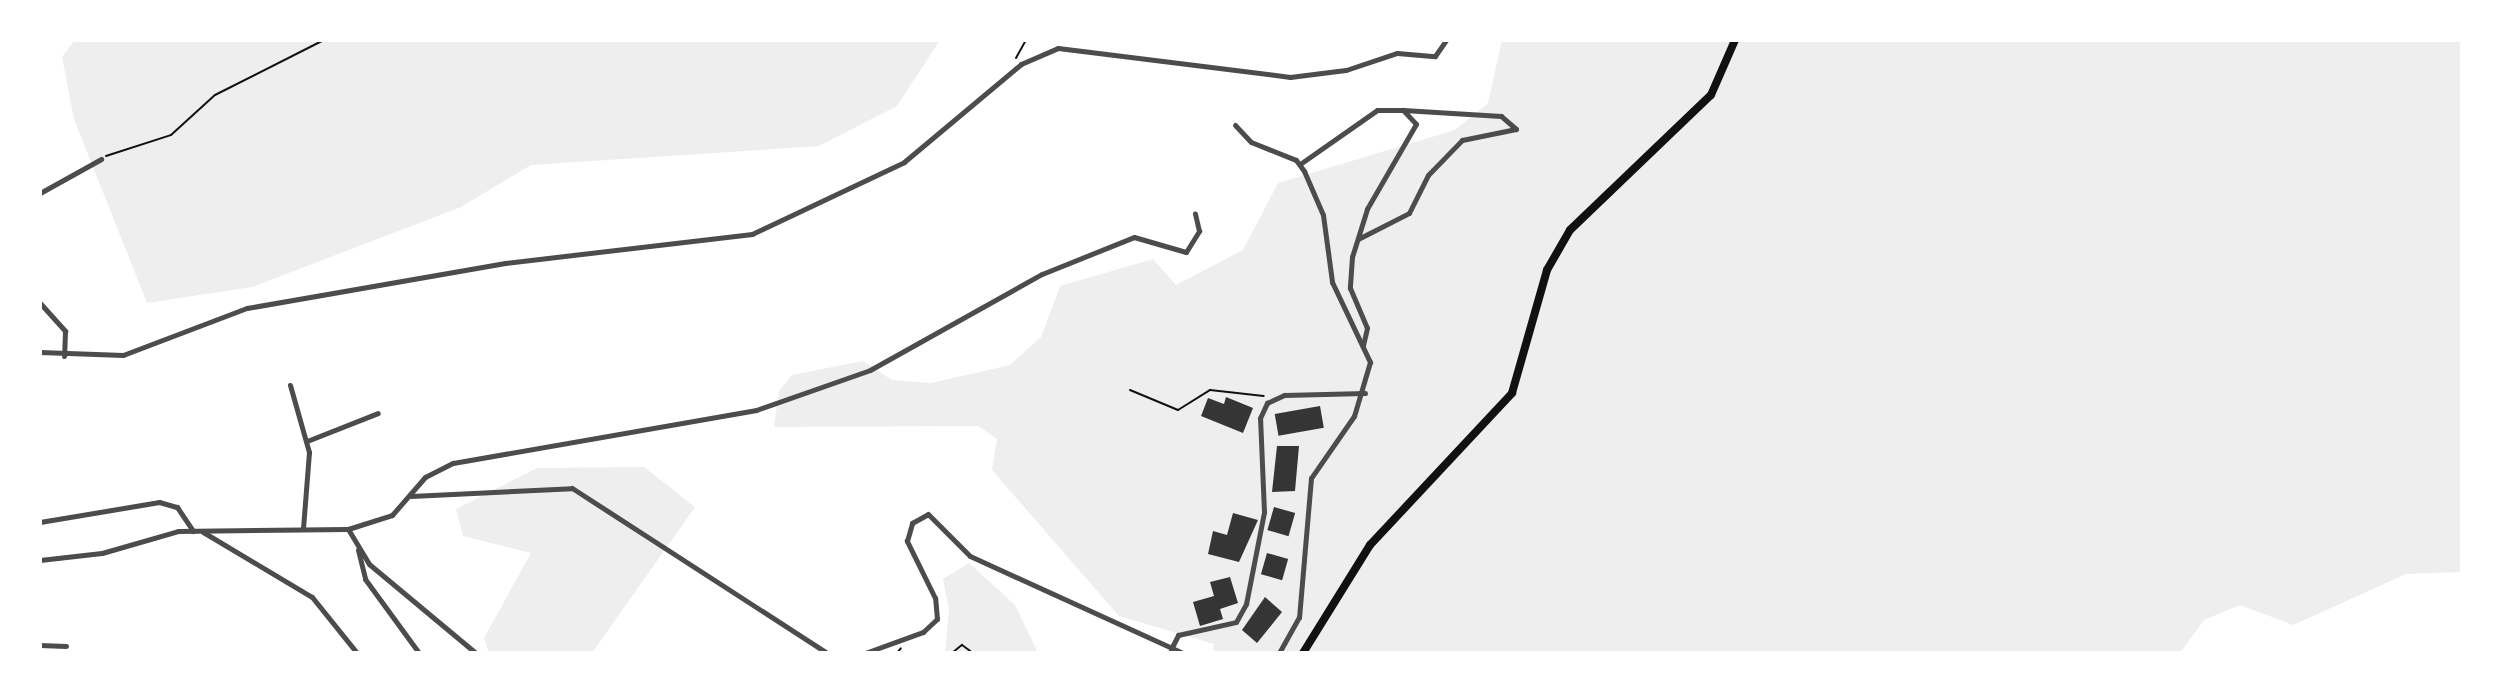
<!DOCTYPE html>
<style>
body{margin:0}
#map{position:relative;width:2502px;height:693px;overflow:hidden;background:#fff;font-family:Barlow,sans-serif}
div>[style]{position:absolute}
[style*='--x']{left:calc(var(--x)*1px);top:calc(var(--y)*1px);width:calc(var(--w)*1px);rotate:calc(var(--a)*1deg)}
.green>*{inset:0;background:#eee}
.building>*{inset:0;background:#353535;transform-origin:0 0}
.path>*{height:2px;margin:-1px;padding:0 1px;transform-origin:1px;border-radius:1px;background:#111}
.minor>*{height:5px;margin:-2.5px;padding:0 2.5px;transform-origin:2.5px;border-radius:2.5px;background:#4c4c4c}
.primary>*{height:8px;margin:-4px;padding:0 4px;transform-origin:4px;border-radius:4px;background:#111}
span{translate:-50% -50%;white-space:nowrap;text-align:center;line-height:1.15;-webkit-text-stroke:5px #fff;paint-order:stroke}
.frame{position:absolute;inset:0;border:42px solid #fff;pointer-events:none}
</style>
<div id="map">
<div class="green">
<div style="clip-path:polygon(75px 40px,940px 40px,897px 106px,819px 146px,531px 165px,461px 207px,252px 287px,147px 303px,74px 119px,62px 57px)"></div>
<div style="clip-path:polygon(1502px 40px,2462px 40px,2462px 572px,2406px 574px,2293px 625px,2240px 605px,2204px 620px,2180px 653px,1213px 653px,1214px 644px,1119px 616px,992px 470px,997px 439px,978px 426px,774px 427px,779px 391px,792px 375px,863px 361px,892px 380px,931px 383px,1010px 365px,1041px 337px,1060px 286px,1153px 259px,1176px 285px,1243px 250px,1278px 183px,1455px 130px,1488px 103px)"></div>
<div style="clip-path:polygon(644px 467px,695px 507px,592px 653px,489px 653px,484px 638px,531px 553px,463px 536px,456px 509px,537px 468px)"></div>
<div style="clip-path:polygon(969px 563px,1015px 605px,1038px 653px,945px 653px,949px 610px,943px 579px)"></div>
</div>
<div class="building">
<div style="clip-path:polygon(1226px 397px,1253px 408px,1243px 433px,1201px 416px,1208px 398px,1224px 404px)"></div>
<div style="left:1320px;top:406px;width:22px;height:46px;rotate:80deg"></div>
<div style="clip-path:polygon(1277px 446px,1299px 446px,1295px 491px,1272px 492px)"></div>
<div style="left:1274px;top:507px;width:22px;height:24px;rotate:16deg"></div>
<div style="clip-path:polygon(1233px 513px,1258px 520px,1239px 562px,1208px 554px,1213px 531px,1227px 535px)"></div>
<div style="left:1267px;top:553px;width:22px;height:22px;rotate:16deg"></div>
<div style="clip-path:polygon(1230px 577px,1238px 603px,1220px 609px,1223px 619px,1200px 626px,1193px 602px,1214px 596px,1210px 582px)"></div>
<div style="clip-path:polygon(1265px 597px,1282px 612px,1257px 643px,1242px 630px)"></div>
</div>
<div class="path">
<div style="--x:1016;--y:58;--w:21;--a:-61"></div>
<div style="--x:106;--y:156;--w:68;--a:-17.9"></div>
<div style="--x:171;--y:135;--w:59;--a:-42.3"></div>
<div style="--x:215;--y:95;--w:122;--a:-26.8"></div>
<div style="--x:1130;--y:390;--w:52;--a:22.6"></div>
<div style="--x:1178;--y:410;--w:38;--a:-32"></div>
<div style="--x:1210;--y:390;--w:54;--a:6.3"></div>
<div style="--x:897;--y:653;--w:6;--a:-51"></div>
<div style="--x:952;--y:653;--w:13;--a:-39"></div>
<div style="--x:962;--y:645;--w:14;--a:36"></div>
</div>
<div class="minor">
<div style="--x:1235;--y:125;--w:23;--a:47"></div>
<div style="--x:1251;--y:142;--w:48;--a:21.8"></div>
<div style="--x:1296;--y:160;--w:14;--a:54"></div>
<div style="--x:1304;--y:171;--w:48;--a:66.6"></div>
<div style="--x:1323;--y:215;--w:68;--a:82.3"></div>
<div style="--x:1332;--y:282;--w:89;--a:64.6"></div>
<div style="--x:1370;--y:362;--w:56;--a:106.5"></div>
<div style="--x:1354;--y:416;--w:75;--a:124.7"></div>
<div style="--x:1311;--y:478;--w:140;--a:94.9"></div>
<div style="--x:1299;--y:617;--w:41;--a:119.1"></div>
<div style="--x:1300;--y:164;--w:94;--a:-35"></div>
<div style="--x:1377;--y:110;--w:26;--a:0"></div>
<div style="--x:1403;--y:110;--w:19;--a:47"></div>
<div style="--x:1416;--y:124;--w:98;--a:120"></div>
<div style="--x:1367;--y:209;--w:50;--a:107.4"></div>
<div style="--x:1352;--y:257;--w:31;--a:94"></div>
<div style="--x:1350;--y:288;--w:43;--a:67"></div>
<div style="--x:1367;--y:328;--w:18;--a:103"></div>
<div style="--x:40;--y:193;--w:70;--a:-29.1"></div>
<div style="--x:1358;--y:239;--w:57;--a:-27"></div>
<div style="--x:1409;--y:213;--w:42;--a:-63.4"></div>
<div style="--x:1428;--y:175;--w:49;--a:-45.8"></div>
<div style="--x:1462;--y:140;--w:55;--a:-11.5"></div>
<div style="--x:1516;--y:129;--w:20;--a:-139"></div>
<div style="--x:1501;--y:116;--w:98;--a:-176.5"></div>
<div style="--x:40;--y:303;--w:38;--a:48"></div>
<div style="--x:65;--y:331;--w:25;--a:92"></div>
<div style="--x:40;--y:352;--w:83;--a:2.1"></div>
<div style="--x:123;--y:355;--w:133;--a:-20.8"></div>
<div style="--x:247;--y:308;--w:262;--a:-9.9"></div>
<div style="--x:505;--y:263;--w:249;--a:-6.7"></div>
<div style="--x:752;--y:234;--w:168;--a:-25.3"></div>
<div style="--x:904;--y:162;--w:153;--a:-39.9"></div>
<div style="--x:1021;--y:64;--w:40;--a:-23.4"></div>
<div style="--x:1058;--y:48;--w:234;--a:7.1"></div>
<div style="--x:1290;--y:77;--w:56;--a:-7.1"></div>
<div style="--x:1346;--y:70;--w:54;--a:-18.4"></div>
<div style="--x:1397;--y:53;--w:38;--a:5"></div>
<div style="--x:1435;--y:56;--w:19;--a:-55"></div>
<div style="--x:290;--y:385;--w:70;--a:74.2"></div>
<div style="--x:309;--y:452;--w:76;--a:94.5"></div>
<div style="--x:307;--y:441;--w:76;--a:-21.5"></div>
<div style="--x:411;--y:496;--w:161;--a:-2.8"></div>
<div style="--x:572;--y:488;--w:304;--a:32.9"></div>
<div style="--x:40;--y:522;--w:121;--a:-9.5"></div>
<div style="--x:159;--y:502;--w:19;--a:16"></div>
<div style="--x:177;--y:507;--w:29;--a:56"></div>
<div style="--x:348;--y:529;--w:41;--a:59"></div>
<div style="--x:369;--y:564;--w:139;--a:39.8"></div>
<div style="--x:203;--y:532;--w:127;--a:30.8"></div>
<div style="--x:312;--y:597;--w:72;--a:51.2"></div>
<div style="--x:358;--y:550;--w:30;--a:76"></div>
<div style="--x:365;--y:579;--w:92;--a:53.9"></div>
<div style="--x:40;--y:560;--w:62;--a:-6.4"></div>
<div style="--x:102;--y:553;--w:79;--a:-16.1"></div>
<div style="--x:178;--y:531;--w:170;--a:-0.7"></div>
<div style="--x:348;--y:529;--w:46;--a:-17.7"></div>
<div style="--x:392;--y:515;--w:50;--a:-49"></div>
<div style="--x:425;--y:477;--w:31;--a:-27"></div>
<div style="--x:453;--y:463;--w:308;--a:-9.9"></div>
<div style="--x:756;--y:410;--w:121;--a:-19.3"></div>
<div style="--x:870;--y:370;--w:197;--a:-29.2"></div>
<div style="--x:1042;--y:274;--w:99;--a:-21.9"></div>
<div style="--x:1134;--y:237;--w:54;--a:16.1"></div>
<div style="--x:1186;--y:252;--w:25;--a:-58"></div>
<div style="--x:1199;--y:231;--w:18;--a:-103"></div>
<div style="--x:40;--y:645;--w:26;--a:2"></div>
<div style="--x:1171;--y:649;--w:16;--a:-63"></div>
<div style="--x:1178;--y:635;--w:59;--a:-12.6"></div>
<div style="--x:1236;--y:622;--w:21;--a:-61"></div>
<div style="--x:1246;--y:604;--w:94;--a:-78.9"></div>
<div style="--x:1264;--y:512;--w:94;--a:-92.4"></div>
<div style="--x:1260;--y:418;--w:17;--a:-65"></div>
<div style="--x:1267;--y:403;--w:19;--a:-25"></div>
<div style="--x:1284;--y:395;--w:81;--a:-1.4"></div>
<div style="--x:865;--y:653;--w:62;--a:-19.9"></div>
<div style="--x:923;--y:632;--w:19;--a:-43"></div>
<div style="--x:937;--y:619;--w:21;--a:-95"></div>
<div style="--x:935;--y:598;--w:64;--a:-116.2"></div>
<div style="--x:907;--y:541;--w:19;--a:-74"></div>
<div style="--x:912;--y:523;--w:18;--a:-29"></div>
<div style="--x:928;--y:514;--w:59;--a:45"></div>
<div style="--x:970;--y:556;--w:234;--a:24.5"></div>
</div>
<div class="primary">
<div style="--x:1303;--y:653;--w:127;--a:-58.2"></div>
<div style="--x:1370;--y:545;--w:208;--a:-46.9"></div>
<div style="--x:1512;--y:393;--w:128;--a:-74.1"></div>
<div style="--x:1547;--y:270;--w:46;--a:-60.1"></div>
<div style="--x:1570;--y:230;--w:195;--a:-43.8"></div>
<div style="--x:1711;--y:95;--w:60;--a:-66.4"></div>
</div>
<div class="frame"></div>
</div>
